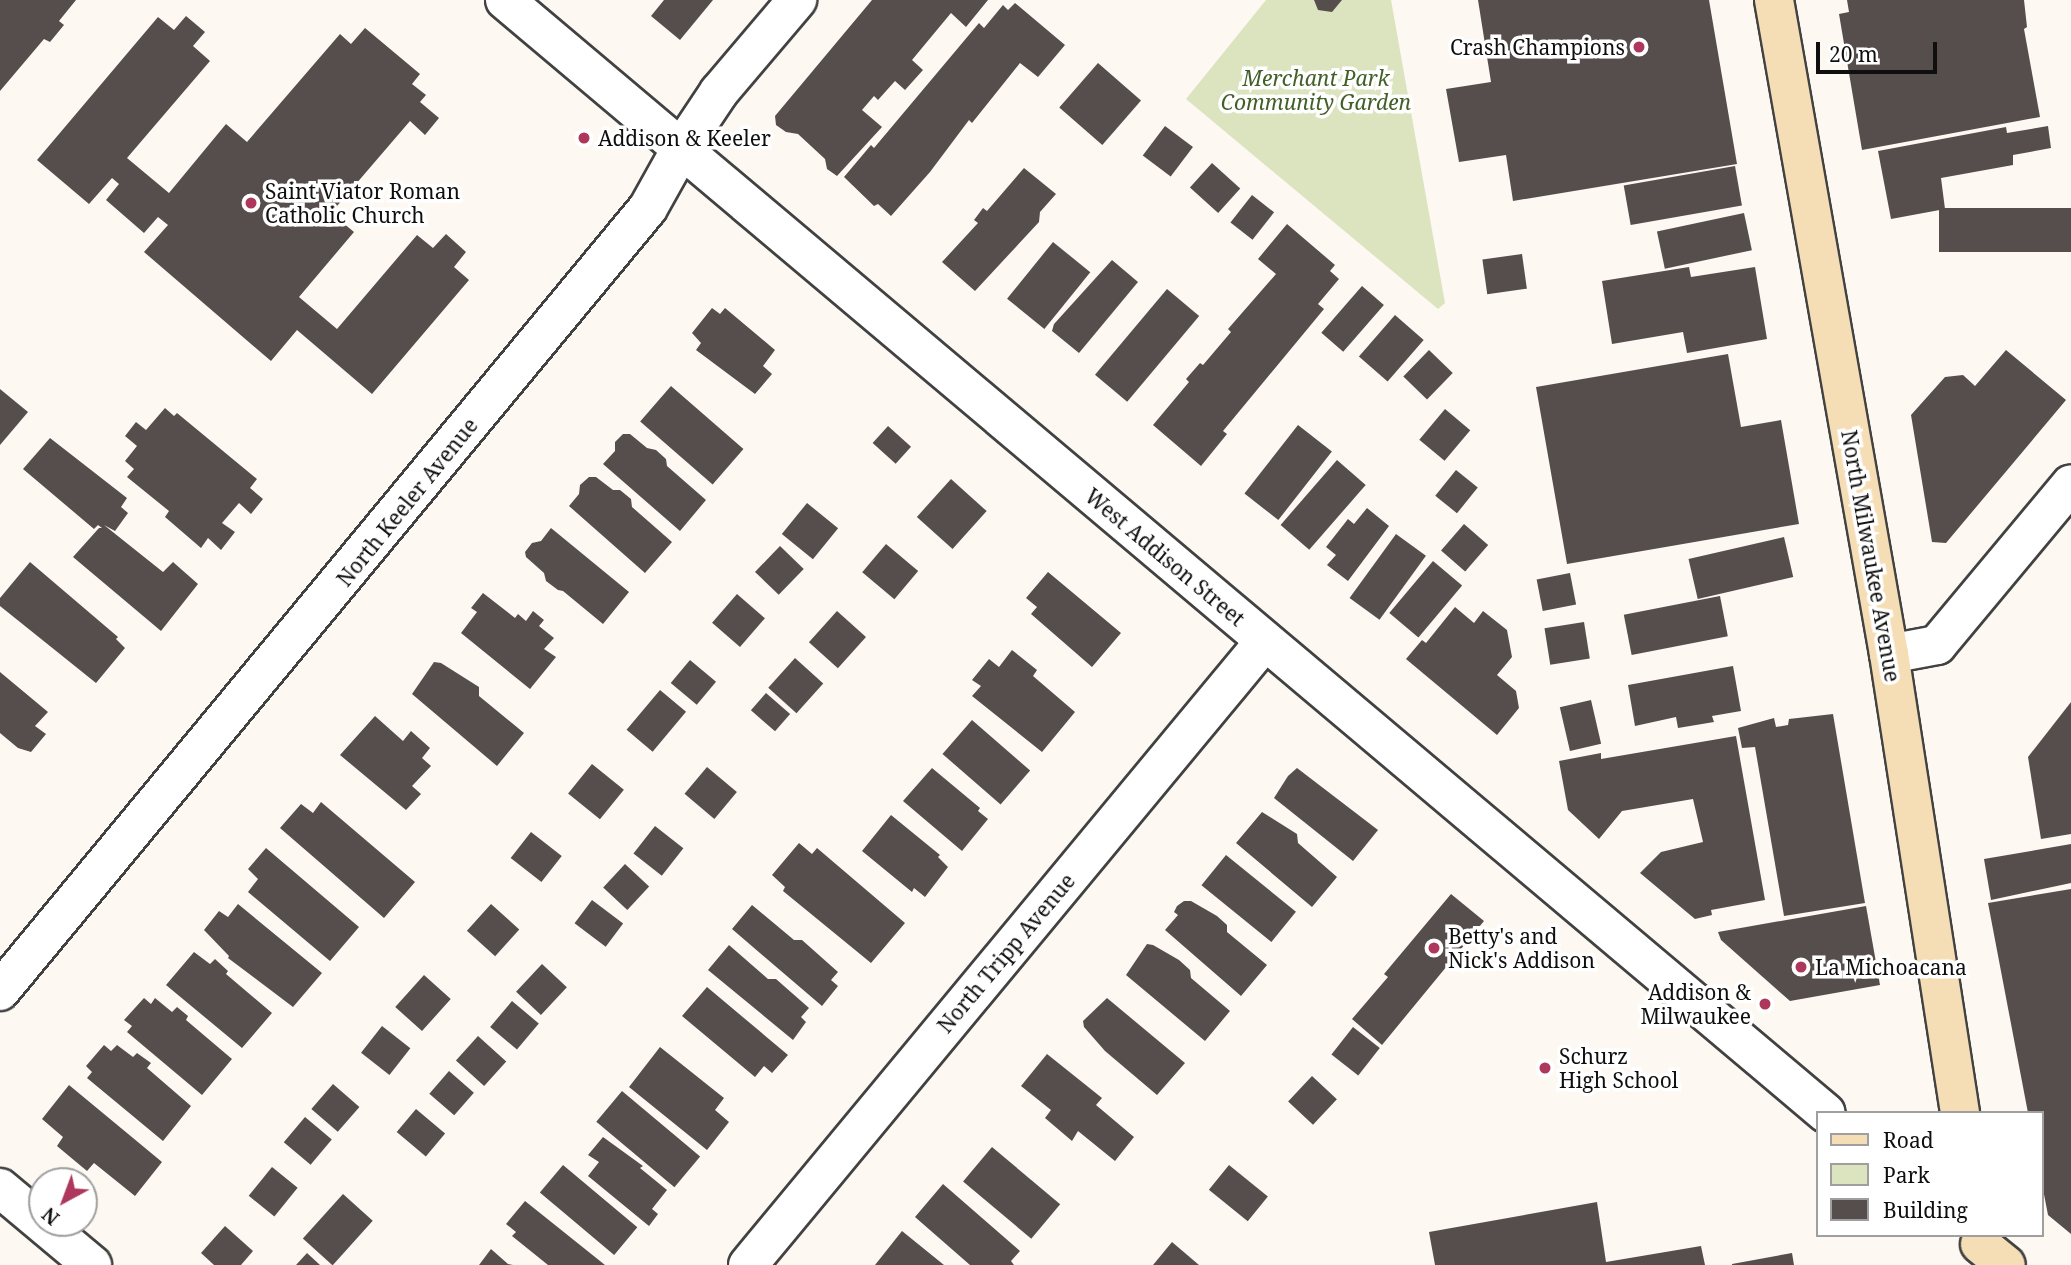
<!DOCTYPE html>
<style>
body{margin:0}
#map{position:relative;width:2071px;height:1265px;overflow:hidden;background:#fdf8f2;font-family:"Noto Serif",serif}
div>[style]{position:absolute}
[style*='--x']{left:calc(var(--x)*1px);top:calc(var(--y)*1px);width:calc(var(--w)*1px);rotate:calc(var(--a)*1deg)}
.green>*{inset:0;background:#dce4bf}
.building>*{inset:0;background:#564e4c;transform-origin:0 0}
.roads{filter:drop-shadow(2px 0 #424242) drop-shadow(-2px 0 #424242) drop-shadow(0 2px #424242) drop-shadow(0 -2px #424242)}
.minor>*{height:38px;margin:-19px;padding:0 19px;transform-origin:19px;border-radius:19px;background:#fff}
.tertiary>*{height:38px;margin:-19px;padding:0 19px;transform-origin:19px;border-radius:19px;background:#fff}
.secondary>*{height:38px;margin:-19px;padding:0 19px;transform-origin:19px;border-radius:19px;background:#f5deb5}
.dots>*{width:19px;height:19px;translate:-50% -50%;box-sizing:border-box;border:4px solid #fff;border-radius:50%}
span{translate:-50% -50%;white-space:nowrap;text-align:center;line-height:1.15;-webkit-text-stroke:7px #fff;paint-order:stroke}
.poi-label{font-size:21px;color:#0f0f0f}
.right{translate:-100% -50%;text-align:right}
.left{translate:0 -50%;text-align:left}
.park-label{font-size:21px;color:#415f27;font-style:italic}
.street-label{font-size:21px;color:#0f0f0f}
.legend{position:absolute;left:1816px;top:1111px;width:228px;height:126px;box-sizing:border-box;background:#fff;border:2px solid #9f9f9f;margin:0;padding:9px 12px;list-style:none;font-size:21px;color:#0f0f0f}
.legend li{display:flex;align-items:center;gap:14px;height:35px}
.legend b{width:35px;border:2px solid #9f9f9f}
.north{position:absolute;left:28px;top:1167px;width:70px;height:70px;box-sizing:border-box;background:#fff;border:2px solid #9f9f9f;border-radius:50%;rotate:221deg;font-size:19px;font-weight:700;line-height:28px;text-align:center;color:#0f0f0f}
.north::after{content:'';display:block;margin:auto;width:24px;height:32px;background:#ad385b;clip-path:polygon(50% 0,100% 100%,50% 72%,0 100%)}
.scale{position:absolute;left:1816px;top:42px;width:121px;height:32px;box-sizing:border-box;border:4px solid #0f0f0f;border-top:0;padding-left:9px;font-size:21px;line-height:24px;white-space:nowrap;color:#0f0f0f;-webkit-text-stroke:5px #fff;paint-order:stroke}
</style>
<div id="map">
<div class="green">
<div style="clip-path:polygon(1266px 0,1391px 0,1445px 303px,1438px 309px,1186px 99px)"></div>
</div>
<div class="building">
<div style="clip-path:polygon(0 0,76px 0,59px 21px,64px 25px,50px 42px,44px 39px,0 91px)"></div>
<div style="clip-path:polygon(664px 0,713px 0,680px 40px,651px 16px)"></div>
<div style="clip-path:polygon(872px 0,988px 0,966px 27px,951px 13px,912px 60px,923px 70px,905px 90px,895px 81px,878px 100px,874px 96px,862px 110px,882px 127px,837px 176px,827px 169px,825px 159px,798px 134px,786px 132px,776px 125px,775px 116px)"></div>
<div style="clip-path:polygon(1314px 0,1342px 0,1332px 12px,1318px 10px)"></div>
<div style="clip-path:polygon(1478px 0,1709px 0,1737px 164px,1513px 201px,1506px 155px,1459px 162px,1446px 89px,1491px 82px)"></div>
<div style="clip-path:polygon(1847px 0,2024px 0,2027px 27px,2024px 29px,2040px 117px,1862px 150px,1839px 14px,1849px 12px)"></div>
<div style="clip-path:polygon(1015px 3px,1065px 45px,1038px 77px,1020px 63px,972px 123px,969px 120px,930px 172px,891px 216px,878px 204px,874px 206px,844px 177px,871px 145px,874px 148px,979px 23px,984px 28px,1003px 5px,1008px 10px)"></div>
<div style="clip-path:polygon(186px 16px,205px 32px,193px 46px,210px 61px,127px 158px,169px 193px,226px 124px,247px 142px,340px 34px,351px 44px,365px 28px,420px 74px,412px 84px,426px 95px,420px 102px,439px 118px,425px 135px,410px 121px,331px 213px,354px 232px,299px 297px,337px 329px,417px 235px,433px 248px,446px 234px,466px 252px,454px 267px,469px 280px,372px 394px,297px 330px,271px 361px,144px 252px,168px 225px,158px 217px,144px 233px,106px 200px,119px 184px,112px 178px,89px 204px,37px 160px,158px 17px,174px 30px)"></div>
<div style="left:1098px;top:63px;width:57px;height:59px;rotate:41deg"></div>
<div style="left:1165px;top:126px;width:35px;height:37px;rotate:37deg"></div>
<div style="clip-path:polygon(2048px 126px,2051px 148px,2013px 155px,2013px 165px,1941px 178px,1945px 209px,1891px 219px,1878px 151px,2006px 127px,2007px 133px)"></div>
<div style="left:1212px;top:163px;width:38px;height:33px;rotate:42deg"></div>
<div style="left:1735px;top:166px;width:40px;height:113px;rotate:80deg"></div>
<div style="clip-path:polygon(1024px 168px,1056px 194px,1040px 212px,1039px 222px,975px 291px,942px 262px,978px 223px,974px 220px,983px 208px,987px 211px)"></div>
<div style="left:1252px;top:195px;width:28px;height:35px;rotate:38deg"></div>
<div style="left:2071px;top:208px;width:44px;height:132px;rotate:90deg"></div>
<div style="left:1744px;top:213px;width:38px;height:89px;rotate:78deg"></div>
<div style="clip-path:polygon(1287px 224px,1335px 265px,1330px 271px,1339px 279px,1318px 304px,1324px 309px,1223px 431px,1227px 434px,1201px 466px,1153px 425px,1189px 382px,1186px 379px,1200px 363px,1203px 365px,1231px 332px,1228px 329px,1276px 274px,1258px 259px)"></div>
<div style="left:1053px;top:242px;width:48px;height:73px;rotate:39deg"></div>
<div style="left:1522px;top:254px;width:35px;height:40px;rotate:82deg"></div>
<div style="clip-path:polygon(1112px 260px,1138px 282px,1079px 353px,1052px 331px,1054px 324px)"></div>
<div style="clip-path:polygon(1689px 267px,1691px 277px,1755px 267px,1767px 339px,1687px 353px,1683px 332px,1612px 344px,1602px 281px)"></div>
<div style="left:1362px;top:286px;width:29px;height:62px;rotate:41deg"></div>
<div style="left:1167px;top:289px;width:42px;height:112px;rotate:40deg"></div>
<div style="clip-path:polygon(712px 308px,720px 314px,725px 308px,775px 350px,763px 366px,772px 374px,755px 394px,696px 350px,701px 343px,692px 333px)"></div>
<div style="left:1395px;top:315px;width:38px;height:55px;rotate:41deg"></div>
<div style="left:1429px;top:350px;width:33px;height:37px;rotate:44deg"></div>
<div style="clip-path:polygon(2006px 350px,2066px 400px,1946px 543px,1932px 542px,1911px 415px,1945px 377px,1963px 375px,1975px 386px)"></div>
<div style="clip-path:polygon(1728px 354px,1741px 427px,1781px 420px,1799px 524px,1567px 564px,1536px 387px)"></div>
<div style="left:671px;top:386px;width:96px;height:47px;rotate:41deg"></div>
<div style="clip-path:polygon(0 389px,28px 412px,0 445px)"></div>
<div style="clip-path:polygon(165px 408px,174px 416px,177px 413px,257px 479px,250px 488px,263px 499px,251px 514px,239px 503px,222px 523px,235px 532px,221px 550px,208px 538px,201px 548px,165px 517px,169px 511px,127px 477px,134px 469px,125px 461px,137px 446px,125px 436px,136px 422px,146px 430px)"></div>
<div style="left:1445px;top:409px;width:33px;height:40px;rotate:40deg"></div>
<div style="left:1298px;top:425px;width:43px;height:87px;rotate:38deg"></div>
<div style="left:888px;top:426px;width:31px;height:23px;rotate:42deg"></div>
<div style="clip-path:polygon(623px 434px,630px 434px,647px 448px,656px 450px,666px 459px,667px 466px,706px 500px,680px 531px,603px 464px,615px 451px,615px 442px)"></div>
<div style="clip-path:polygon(50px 438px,127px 498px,121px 507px,128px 513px,115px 531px,104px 525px,163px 572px,173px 562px,198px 584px,161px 631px,73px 557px,99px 528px,102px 528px,98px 525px,94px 529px,23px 469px)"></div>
<div style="left:1337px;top:460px;width:38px;height:86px;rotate:41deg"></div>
<div style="left:1456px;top:470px;width:28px;height:33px;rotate:39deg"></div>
<div style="clip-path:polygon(589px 477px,596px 477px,613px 490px,620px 490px,631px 499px,632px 507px,672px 542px,645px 573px,569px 506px,579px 494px,580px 485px)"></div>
<div style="left:951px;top:479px;width:48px;height:51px;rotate:42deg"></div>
<div style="left:807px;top:503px;width:40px;height:40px;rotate:39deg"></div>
<div style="clip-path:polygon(1367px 508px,1389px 526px,1348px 581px,1327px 565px,1336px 555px,1326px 547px,1348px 519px,1354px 524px)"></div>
<div style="left:1464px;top:524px;width:32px;height:35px;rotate:41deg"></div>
<div style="clip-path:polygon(551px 528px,629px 592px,603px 624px,563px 591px,558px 590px,546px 581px,544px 573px,526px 557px,525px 552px,532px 543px,541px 541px)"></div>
<div style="left:1396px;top:534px;width:37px;height:79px;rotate:36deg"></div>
<div style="left:1784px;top:537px;width:41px;height:98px;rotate:77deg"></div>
<div style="left:886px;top:544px;width:42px;height:37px;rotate:40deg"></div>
<div style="left:780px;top:546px;width:33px;height:36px;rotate:44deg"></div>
<div style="left:1433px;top:561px;width:38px;height:68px;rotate:40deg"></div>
<div style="clip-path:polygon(30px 562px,118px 637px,116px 639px,125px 648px,96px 683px,0 606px,0 598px)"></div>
<div style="clip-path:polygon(1048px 572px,1121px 633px,1092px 667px,1031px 614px,1037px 607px,1026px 598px)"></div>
<div style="left:1570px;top:573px;width:32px;height:34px;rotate:79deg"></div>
<div style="clip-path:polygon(483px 593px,515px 618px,518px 614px,526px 621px,533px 611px,544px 620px,539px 626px,554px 638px,544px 649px,556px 657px,530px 689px,461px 633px,477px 612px,471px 608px)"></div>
<div style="left:737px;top:594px;width:37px;height:38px;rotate:41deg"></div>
<div style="left:1720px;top:596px;width:41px;height:98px;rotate:79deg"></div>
<div style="clip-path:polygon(1455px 607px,1474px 623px,1483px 611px,1507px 630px,1512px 657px,1497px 675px,1516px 691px,1519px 708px,1497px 735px,1406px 659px,1422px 640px,1426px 643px)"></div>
<div style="left:837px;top:611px;width:39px;height:42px;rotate:42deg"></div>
<div style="left:1584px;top:622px;width:37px;height:40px;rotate:81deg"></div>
<div style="clip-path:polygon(1012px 650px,1037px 670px,1033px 676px,1075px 712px,1042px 752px,972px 696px,981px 686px,972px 680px,989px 659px,999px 667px)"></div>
<div style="left:795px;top:658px;width:38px;height:40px;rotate:42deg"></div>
<div style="left:690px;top:660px;width:34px;height:30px;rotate:40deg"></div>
<div style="clip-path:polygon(434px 662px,441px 663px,479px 687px,479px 696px,524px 733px,497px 766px,412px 694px)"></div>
<div style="clip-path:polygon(1733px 666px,1741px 711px,1712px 716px,1714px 722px,1678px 728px,1676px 717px,1635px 726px,1628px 685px)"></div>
<div style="clip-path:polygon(0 672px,48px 712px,35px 726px,46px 734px,31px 752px,18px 748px,0 733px)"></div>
<div style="left:660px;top:690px;width:34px;height:52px;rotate:40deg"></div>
<div style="left:766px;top:693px;width:32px;height:23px;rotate:41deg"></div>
<div style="left:1591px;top:700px;width:45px;height:32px;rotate:77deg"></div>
<div style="clip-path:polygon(2071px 702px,2071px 834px,2041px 839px,2028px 757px)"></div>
<div style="clip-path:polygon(1833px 714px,1865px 903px,1784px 916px,1755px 747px,1742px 748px,1738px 728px,1774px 718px,1776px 727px,1788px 725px,1789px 719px)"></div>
<div style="clip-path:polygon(375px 716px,403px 741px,411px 731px,430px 748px,422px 758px,431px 766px,412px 786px,421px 794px,406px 810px,340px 755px)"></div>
<div style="left:972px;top:720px;width:77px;height:45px;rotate:41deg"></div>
<div style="clip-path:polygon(1736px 736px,1765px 900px,1711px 910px,1712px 915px,1695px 919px,1640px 873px,1661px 852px,1703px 842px,1693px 799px,1622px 811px,1599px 839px,1568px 810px,1559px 761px,1601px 753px,1601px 759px)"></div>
<div style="left:592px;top:764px;width:41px;height:38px;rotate:39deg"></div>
<div style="left:707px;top:767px;width:39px;height:35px;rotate:40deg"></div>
<div style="clip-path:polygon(932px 768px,980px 808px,978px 811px,988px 819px,962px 851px,903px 801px)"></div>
<div style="clip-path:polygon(1297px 768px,1378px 830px,1353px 861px,1274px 798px,1288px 776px)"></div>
<div style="clip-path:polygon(321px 802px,415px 882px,384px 918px,280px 828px,301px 804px,313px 813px)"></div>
<div style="clip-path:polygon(1262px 812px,1297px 834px,1298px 843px,1337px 877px,1312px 907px,1236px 843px)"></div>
<div style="clip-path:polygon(891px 815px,940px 855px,938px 857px,948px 867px,925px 897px,914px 888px,912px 892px,862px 851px)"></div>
<div style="left:655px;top:826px;width:36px;height:35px;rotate:38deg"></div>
<div style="left:531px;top:832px;width:39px;height:33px;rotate:38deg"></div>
<div style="clip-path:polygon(799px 843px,812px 854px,817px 848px,905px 923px,871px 963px,783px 891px,785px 887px,772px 875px)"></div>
<div style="clip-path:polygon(2071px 844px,2071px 883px,1991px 900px,1984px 859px)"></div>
<div style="clip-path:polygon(266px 848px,359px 927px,330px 961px,248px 892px,258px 879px,248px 869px)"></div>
<div style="left:1226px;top:855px;width:90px;height:39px;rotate:39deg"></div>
<div style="left:625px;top:864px;width:33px;height:32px;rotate:43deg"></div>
<div style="clip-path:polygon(2071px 889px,2071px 1234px,2048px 1215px,2041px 1179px,2041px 1113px,2028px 1113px,1988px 903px)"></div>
<div style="clip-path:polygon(1451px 894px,1484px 921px,1382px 1045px,1352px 1019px,1388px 977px,1384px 974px)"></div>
<div style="left:592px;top:900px;width:39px;height:29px;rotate:37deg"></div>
<div style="clip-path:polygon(1184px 901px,1191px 901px,1217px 916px,1227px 925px,1227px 932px,1267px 965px,1241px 996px,1165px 930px,1178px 915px,1174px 912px,1177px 906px)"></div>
<div style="clip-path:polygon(238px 904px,322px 973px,293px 1007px,228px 958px,229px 956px,204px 930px,219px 911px,228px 917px)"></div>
<div style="left:491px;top:904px;width:38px;height:36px;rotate:42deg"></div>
<div style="clip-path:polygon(752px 905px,794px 940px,802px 940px,838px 972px,831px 980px,838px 986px,822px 1006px,732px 929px)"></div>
<div style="clip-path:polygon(1866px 906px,1880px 985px,1790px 1001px,1721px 940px,1718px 932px)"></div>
<div style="clip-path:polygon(1147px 944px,1153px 945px,1179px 960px,1190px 970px,1191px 978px,1230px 1011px,1205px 1041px,1126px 975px)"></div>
<div style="clip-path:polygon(729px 945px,768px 979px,776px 979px,809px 1008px,801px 1017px,806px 1022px,793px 1040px,708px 970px)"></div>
<div style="clip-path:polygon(194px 952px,210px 964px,215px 959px,228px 971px,226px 974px,272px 1013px,242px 1048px,166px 985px)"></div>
<div style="left:542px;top:964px;width:34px;height:38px;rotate:43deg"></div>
<div style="left:424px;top:975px;width:36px;height:43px;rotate:42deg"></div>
<div style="clip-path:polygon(707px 987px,788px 1055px,772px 1073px,764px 1066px,755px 1077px,682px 1016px)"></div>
<div style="clip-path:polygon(144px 998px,151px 1004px,155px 998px,172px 1012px,177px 1007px,188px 1016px,186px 1020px,232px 1059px,202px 1095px,127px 1032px,132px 1026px,124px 1020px)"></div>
<div style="clip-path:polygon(1107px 998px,1185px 1063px,1157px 1095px,1105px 1051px,1084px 1027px,1083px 1021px)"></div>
<div style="left:512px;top:1001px;width:35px;height:34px;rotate:40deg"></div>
<div style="left:382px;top:1026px;width:36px;height:34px;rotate:38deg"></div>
<div style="left:1353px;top:1027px;width:34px;height:35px;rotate:38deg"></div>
<div style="left:478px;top:1036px;width:38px;height:33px;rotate:42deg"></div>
<div style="clip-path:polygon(104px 1045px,111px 1051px,117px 1045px,133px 1057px,137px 1053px,151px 1063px,147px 1068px,191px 1106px,163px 1141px,87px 1078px,92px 1072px,86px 1066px)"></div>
<div style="clip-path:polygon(660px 1047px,724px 1098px,715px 1110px,729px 1122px,707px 1150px,629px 1087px)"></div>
<div style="clip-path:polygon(1047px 1054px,1102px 1098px,1096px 1105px,1134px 1137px,1115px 1161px,1078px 1131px,1072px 1141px,1045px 1118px,1051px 1110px,1021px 1086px)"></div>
<div style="left:449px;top:1071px;width:33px;height:30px;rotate:41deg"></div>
<div style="left:1312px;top:1076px;width:34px;height:35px;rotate:43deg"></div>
<div style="left:333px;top:1084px;width:35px;height:33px;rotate:41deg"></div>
<div style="clip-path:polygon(69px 1085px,162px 1162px,135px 1196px,94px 1163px,87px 1171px,57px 1146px,63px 1137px,42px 1119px)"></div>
<div style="left:622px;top:1091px;width:102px;height:40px;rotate:40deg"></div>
<div style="left:416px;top:1109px;width:38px;height:30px;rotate:40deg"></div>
<div style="left:305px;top:1117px;width:35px;height:33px;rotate:40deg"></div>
<div style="clip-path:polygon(603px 1137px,643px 1166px,640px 1168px,667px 1190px,652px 1209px,658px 1214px,649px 1226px,588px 1176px,599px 1162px,588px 1155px)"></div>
<div style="left:992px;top:1147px;width:89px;height:45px;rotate:40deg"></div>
<div style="left:563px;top:1165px;width:97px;height:36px;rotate:40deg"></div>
<div style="left:1229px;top:1165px;width:50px;height:32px;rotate:39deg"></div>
<div style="left:272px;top:1167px;width:33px;height:37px;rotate:39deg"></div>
<div style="clip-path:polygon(943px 1184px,1020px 1251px,1011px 1261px,1014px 1265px,970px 1265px,915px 1217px)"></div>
<div style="left:343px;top:1194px;width:40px;height:60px;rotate:42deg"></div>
<div style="clip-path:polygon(525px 1201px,605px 1265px,548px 1265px,512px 1236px,516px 1232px,506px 1224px)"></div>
<div style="clip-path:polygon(1597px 1202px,1606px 1262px,1701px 1246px,1705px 1265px,1435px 1265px,1429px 1232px)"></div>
<div style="clip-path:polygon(225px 1226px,253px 1251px,241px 1265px,214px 1265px,201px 1253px)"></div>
<div style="clip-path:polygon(902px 1231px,944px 1265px,875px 1265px)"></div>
<div style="clip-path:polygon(1172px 1242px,1199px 1265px,1153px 1265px)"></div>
<div style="clip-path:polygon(491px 1249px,508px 1264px,513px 1265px,479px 1265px)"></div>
<div style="clip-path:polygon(307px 1253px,320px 1265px,296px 1265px)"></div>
<div style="clip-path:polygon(1792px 1253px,1794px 1265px,1732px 1265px,1732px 1264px)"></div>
</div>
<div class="roads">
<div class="minor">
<div style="--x:1889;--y:654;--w:49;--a:-10.6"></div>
<div style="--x:1937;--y:645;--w:209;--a:-50.2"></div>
<div style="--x:0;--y:1188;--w:120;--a:39.9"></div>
<div style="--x:748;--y:1265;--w:810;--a:-50.36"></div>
</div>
<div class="tertiary">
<div style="--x:505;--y:0;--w:1727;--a:40.12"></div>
<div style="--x:0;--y:991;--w:1016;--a:-50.39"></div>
<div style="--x:648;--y:208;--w:68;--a:-60.8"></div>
<div style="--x:681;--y:149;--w:69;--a:-56.3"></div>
<div style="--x:719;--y:92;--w:121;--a:-49.7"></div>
</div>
<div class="secondary">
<div style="--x:1774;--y:0;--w:664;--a:80.03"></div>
<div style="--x:1889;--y:654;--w:464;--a:81.2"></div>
<div style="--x:1980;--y:1244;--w:33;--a:39"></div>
</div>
</div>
<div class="dots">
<div style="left:1639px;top:47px;background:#ad385b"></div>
<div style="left:584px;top:138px;background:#ad385b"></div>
<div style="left:251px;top:203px;background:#ad385b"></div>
<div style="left:1434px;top:948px;background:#ad385b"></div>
<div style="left:1801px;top:967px;background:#ad385b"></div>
<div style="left:1765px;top:1004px;background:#ad385b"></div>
<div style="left:1545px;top:1068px;background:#ad385b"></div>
</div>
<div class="poi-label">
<span class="right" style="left:1625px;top:47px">Crash Champions</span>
<span class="left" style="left:598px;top:138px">Addison &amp; Keeler</span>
<span class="left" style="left:265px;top:203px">Saint Viator Roman<br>Catholic Church</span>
<span class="left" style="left:1448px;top:948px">Betty's and<br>Nick's Addison</span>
<span class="left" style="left:1815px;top:967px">La Michoacana</span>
<span class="right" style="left:1751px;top:1004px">Addison &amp;<br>Milwaukee</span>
<span class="left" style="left:1559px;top:1068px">Schurz<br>High School</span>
</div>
<div class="park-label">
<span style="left:1316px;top:90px">Merchant Park<br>Community Garden</span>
</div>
<div class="street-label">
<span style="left:407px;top:502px;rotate:-51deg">North Keeler Avenue</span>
<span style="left:1871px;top:556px;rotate:80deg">North Milwaukee Avenue</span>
<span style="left:1165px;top:557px;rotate:40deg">West Addison Street</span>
<span style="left:1006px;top:953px;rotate:-50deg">North Tripp Avenue</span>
</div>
<ul class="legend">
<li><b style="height:9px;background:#f5deb5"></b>Road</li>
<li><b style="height:19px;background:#dce4bf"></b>Park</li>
<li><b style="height:19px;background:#564e4c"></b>Building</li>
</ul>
<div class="north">N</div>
<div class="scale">20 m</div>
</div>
